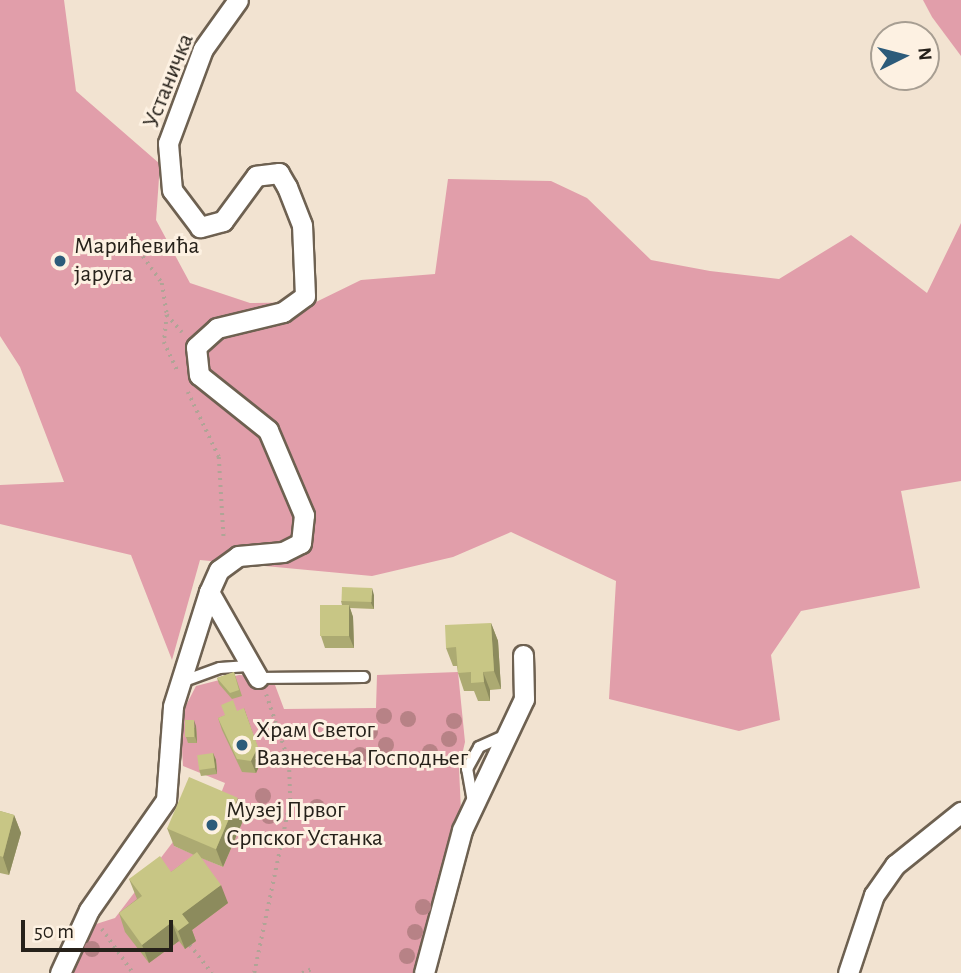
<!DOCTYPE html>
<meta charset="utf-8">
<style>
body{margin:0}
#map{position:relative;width:961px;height:973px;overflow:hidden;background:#f2e3d1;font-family:"Alegreya Sans",sans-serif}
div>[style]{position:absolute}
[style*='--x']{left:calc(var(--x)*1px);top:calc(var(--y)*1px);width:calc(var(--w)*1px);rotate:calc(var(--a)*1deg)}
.green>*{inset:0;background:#e19eaa}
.path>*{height:3.5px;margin-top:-1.75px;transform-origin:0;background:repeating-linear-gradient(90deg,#b0a496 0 2px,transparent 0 7px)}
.roads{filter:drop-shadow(2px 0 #6e6151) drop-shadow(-2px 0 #6e6151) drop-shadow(0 2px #6e6151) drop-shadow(0 -2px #6e6151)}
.service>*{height:10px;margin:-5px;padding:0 5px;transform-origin:5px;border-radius:5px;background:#fff}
.minor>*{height:19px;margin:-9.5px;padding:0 9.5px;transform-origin:9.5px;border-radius:9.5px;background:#fff}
.trees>*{width:16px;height:16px;margin:-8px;border-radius:50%;background:#b78286}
.wall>*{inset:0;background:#acaa72}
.shaded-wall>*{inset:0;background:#8c8b5d}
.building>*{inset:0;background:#c8c685;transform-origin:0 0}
.dots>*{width:19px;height:19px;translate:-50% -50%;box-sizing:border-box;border:4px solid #fdf1e2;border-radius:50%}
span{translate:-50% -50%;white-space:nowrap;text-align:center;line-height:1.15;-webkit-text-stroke:6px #fdf1e2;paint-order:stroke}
.street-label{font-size:24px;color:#26211a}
.poi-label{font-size:24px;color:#26211a}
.left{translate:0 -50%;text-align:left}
.north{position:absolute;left:870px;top:21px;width:70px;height:70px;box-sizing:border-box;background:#fdf1e2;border:2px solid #a79e92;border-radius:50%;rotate:84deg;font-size:19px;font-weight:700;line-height:28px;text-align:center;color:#26211a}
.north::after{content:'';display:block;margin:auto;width:24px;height:32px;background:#2c5b7a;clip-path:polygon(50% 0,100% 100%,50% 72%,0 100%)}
.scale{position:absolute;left:21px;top:920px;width:152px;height:32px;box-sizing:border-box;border:4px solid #26211a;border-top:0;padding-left:9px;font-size:21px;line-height:24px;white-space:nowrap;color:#26211a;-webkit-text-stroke:5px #fdf1e2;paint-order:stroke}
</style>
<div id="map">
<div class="green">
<div style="clip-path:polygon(0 0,64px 0,76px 91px,160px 164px,156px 220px,190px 283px,250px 303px,316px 302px,361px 280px,435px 274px,448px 179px,551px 181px,587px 198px,651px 260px,710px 271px,779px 279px,851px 235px,927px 293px,961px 223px,961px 481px,901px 491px,920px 588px,801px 611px,771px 655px,780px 720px,739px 731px,609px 699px,616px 581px,511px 532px,453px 557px,372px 576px,200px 560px,172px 660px,131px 555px,0 524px,0 485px,64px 482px,20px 367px,0 336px)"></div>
<div style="clip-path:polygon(923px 0,961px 0,961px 56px,932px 17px)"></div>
<div style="clip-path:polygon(458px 672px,465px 742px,459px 768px,461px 811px,413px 973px,71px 973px,93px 925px,115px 918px,179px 834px,174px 846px,223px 867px,245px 816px,217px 804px,225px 783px,183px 766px,180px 717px,196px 686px,239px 675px,272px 677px,284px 709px,376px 708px,377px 675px)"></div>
</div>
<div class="path">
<div style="--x:79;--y:252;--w:56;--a:-7.1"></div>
<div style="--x:135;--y:245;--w:47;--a:54.6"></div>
<div style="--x:162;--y:283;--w:32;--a:81"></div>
<div style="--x:167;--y:315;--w:23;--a:49"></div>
<div style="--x:167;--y:315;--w:27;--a:96"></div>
<div style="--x:164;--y:342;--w:31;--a:65"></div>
<div style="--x:188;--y:392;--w:72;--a:64.5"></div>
<div style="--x:219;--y:457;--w:84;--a:86.6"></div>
<div style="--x:102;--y:929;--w:54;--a:54.8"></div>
<div style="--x:190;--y:945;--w:36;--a:52"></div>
<div style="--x:254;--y:973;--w:177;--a:-78.2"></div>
<div style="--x:290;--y:800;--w:37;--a:-92"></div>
<div style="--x:289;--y:763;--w:72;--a:-108.7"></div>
<div style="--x:302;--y:973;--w:11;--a:-22"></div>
</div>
<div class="roads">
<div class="service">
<div style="--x:258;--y:678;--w:106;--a:-0.5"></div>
<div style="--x:184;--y:681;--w:38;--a:-20"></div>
<div style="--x:220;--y:668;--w:31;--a:-4"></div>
<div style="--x:473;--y:802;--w:34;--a:-100"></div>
<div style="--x:467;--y:769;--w:25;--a:-61"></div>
<div style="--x:479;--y:747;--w:30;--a:-24"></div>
</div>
<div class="minor">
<div style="--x:209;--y:592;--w:24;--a:-66"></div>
<div style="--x:219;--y:570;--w:24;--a:-36"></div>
<div style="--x:238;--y:556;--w:45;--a:-5.1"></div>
<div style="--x:283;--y:552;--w:20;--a:-27"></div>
<div style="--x:301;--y:543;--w:28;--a:-84"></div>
<div style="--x:304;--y:515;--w:92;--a:-113"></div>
<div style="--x:268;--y:430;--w:88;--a:-141.4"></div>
<div style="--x:199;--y:375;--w:28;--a:-96"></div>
<div style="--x:196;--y:347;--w:28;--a:-42"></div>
<div style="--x:217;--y:328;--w:68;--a:-13.6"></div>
<div style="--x:283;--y:312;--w:27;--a:-36"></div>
<div style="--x:305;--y:296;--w:71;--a:-92.4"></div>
<div style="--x:302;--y:225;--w:41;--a:-111.5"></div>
<div style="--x:287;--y:187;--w:16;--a:-120"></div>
<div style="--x:279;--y:173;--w:23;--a:173"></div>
<div style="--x:256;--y:176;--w:56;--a:126.3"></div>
<div style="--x:223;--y:221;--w:24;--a:165"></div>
<div style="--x:200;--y:227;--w:46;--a:-127.1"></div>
<div style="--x:172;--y:190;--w:47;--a:-94.9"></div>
<div style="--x:168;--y:143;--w:100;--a:-69.6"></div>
<div style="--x:203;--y:49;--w:60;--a:-54.5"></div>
<div style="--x:60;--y:973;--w:69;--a:-65.3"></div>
<div style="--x:89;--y:910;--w:134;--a:-55"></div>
<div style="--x:166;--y:800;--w:94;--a:-85.7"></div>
<div style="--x:173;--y:706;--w:120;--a:-72.5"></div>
<div style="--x:209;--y:592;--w:99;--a:60.3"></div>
<div style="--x:424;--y:973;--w:148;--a:-75.1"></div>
<div style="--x:462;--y:830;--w:145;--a:-64.7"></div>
<div style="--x:524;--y:699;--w:44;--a:-91.3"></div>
<div style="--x:848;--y:973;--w:82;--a:-71.6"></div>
<div style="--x:874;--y:895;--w:37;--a:-55"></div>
<div style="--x:895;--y:865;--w:85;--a:-38.8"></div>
</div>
</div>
<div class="trees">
<div style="left:384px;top:716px"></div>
<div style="left:408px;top:719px"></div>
<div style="left:454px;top:721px"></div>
<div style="left:370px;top:732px"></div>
<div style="left:449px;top:739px"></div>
<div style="left:386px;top:745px"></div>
<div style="left:430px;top:752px"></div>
<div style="left:360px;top:755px"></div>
<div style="left:263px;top:796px"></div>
<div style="left:317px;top:807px"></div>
<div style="left:269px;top:816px"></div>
<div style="left:423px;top:907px"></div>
<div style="left:415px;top:932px"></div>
<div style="left:92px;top:949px"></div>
<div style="left:407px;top:956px"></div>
</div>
<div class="wall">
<div style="clip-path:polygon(374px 595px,374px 609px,350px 608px,353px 617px,354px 648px,325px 648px,321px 636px,342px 605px,341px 601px)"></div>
<div style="clip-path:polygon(491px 623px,498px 641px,501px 689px,490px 690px,490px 701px,478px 701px,474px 691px,464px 691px,458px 673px,457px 666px,453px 666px,446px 648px)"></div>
<div style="clip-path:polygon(234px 672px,242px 696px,232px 699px,219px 684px,217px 678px)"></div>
<div style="clip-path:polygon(237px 711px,262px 760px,256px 773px,242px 772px,222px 730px,218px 718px)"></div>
<div style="clip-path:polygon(196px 726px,197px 743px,188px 743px,186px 737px)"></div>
<div style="clip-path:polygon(213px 753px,216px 760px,217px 774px,201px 776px,199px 769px)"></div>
<div style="clip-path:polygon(0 811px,14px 815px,21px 833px,9px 875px,0 873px)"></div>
<div style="clip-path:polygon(245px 816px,223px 867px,201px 858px,228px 903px,192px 930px,196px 941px,185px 949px,179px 941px,149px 963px,125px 932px,119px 913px,137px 899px,129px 879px,171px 872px,194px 855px,174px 846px,167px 828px)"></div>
</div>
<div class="shaded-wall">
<div style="clip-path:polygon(372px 588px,374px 595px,374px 609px,371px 603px)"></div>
<div style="clip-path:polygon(349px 605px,353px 617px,354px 648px,349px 636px)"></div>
<div style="clip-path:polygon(491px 623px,498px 641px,501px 689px,494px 671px)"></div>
<div style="clip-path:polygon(483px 672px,490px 690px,490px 701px,484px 682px)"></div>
<div style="clip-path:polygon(244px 708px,262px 760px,256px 773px,251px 761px)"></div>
<div style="clip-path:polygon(194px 720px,196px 726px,197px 743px,195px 736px)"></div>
<div style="clip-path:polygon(213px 753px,216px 760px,217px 774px,215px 768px)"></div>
<div style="clip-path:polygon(238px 798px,245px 816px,223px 867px,216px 849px)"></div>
<div style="clip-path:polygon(14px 815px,21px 833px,9px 875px,3px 857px)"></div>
<div style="clip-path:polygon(221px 885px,228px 903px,192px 930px,196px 941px,185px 949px,178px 931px,182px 914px)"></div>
<div style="clip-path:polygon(172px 922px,179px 941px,149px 963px,142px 945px)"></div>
</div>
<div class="building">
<div style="left:342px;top:587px;width:30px;height:14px;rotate:2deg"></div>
<div style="left:320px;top:605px;width:29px;height:31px"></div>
<div style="clip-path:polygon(491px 623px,494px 671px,483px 672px,484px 682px,471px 683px,471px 672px,458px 673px,456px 647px,446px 648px,445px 625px)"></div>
<div style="clip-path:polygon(234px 672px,239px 690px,230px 693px,217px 678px)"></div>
<div style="clip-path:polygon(233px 700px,237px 711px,244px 708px,258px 747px,251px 761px,237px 759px,218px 718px,225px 715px,221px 705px)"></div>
<div style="left:185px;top:720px;width:9px;height:17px"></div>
<div style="left:213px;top:753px;width:15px;height:16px;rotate:82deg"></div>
<div style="left:189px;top:777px;width:53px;height:56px;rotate:23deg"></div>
<div style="clip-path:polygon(0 811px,14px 815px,3px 857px,0 856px)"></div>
<div style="clip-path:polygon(197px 852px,221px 885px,182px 914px,189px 923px,178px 931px,172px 922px,142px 945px,119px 913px,142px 896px,129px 879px,160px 856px,171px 872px)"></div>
</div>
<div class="dots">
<div style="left:60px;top:261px;background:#2c5b7a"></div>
<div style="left:242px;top:745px;background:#2c5b7a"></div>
<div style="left:212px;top:825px;background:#2c5b7a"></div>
</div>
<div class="street-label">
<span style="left:169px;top:81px;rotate:-68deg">Устаничка</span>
</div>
<div class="poi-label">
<span class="left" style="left:74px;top:261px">Марићевића<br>јаруга</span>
<span class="left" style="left:256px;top:745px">Храм Светог<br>Вазнесења Господњег</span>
<span class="left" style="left:226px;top:825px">Музеј Првог<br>Српског Устанка</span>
</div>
<div class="north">N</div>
<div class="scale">50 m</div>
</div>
